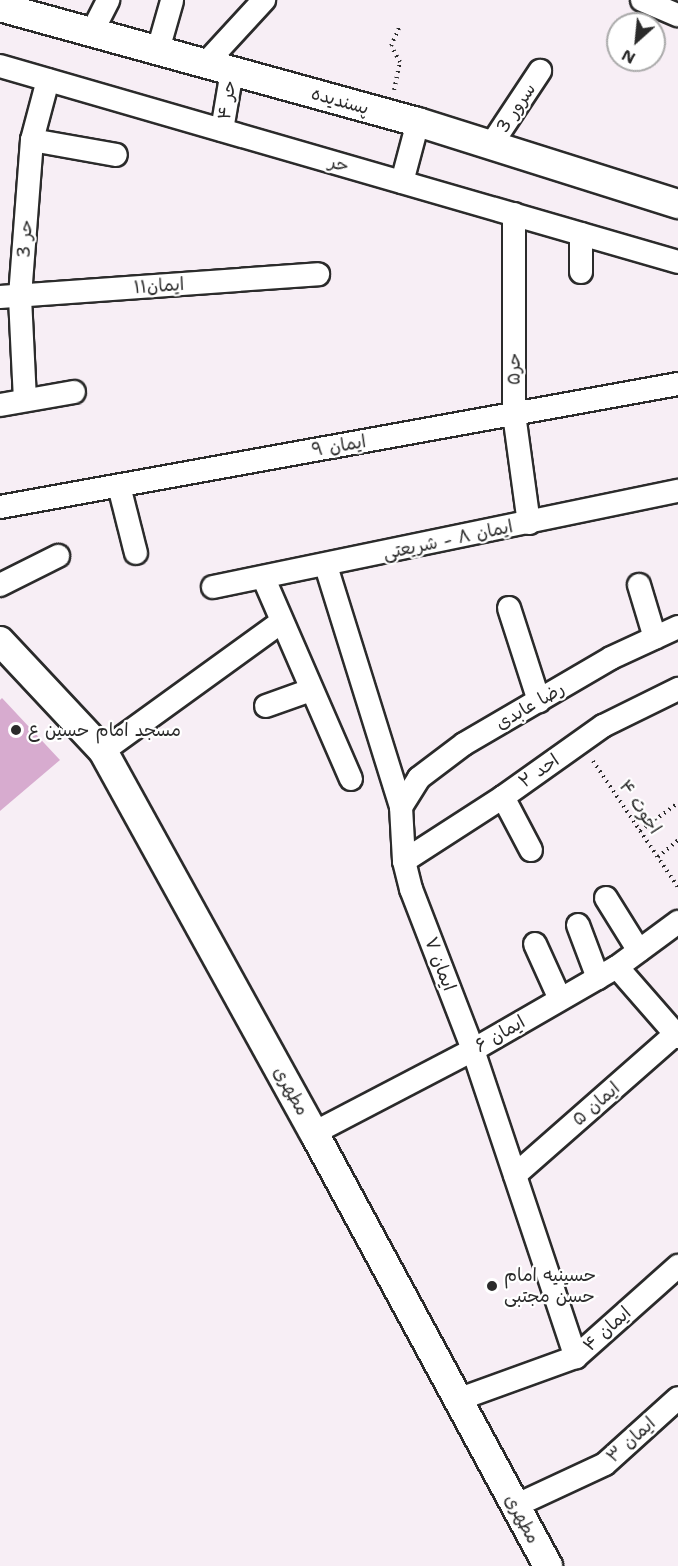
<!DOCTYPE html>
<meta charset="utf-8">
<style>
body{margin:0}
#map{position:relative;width:678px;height:1566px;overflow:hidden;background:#f7eef5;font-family:"Shantell Sans","Playpen Sans Arabic",sans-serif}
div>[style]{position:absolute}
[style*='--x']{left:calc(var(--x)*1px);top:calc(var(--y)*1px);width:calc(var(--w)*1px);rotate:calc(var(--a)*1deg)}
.building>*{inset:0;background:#d7abcf}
.path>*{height:4px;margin-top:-2px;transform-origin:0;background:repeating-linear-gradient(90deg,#2b2b2b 0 1.5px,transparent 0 6px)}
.roads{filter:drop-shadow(2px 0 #2b2b2b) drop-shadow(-2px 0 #2b2b2b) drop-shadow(0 2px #2b2b2b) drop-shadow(0 -2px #2b2b2b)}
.minor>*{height:22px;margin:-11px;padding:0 11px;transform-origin:11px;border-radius:11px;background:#fff}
.tertiary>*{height:28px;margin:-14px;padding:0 14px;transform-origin:14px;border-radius:14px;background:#fff}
.dots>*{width:16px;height:16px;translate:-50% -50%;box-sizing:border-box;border:3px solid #fff;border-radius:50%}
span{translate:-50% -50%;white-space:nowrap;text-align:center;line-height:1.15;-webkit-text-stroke:4.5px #fff;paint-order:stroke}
.street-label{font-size:18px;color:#2b2b2b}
.poi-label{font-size:18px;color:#2b2b2b}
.left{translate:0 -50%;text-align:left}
.north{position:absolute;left:606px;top:12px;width:60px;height:60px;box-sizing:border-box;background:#fff;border:2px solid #aaa;border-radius:50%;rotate:207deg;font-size:16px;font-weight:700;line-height:24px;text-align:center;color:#2b2b2b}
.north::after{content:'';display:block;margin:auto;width:21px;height:27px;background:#2b2b2b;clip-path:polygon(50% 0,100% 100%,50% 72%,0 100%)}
</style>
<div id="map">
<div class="building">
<div style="clip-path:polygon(2px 698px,60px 760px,0 811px,0 700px)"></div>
</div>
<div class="path">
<div style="--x:394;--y:90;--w:29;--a:-78"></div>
<div style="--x:400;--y:62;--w:18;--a:-119"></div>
<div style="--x:391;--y:46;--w:22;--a:-66"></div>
<div style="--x:593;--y:761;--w:152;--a:56"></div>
<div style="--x:640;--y:831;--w:47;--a:-36.4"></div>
<div style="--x:658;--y:857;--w:26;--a:-40"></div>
</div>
<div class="roads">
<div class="minor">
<div style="--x:642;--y:0;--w:39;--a:23"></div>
<div style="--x:92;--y:32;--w:36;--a:-63"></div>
<div style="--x:158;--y:50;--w:51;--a:-74.1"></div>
<div style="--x:206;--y:63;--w:86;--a:-47.4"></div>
<div style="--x:0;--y:66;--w:706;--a:16.12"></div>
<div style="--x:222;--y:130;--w:60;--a:-80.4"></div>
<div style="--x:32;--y:140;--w:85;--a:10.1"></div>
<div style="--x:491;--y:145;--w:89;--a:-56.5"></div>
<div style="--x:402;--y:182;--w:62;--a:-75.1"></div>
<div style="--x:514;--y:214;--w:200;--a:90"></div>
<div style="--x:514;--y:414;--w:110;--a:82.2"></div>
<div style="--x:581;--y:234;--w:38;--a:90"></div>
<div style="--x:0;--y:297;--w:319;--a:-4.1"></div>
<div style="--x:25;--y:400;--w:104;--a:-92.8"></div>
<div style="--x:20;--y:296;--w:156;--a:-85.6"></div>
<div style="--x:32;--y:140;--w:62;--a:-75.1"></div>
<div style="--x:0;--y:405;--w:75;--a:-10"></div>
<div style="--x:119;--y:486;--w:69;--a:75.8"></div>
<div style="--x:0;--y:507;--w:689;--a:-10.28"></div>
<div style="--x:326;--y:566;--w:252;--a:72.7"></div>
<div style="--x:401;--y:807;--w:54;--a:86.8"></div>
<div style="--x:404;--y:861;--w:29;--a:76"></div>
<div style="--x:411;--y:889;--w:173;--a:68.9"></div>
<div style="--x:473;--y:1050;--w:324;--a:71.5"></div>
<div style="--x:264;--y:579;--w:218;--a:66.5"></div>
<div style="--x:0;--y:585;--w:65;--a:-26.6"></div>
<div style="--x:639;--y:585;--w:55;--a:73.2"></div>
<div style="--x:213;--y:587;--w:475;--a:-11.7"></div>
<div style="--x:509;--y:608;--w:98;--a:72.1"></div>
<div style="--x:266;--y:706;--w:48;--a:-19.6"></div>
<div style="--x:103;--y:751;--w:220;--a:-35.9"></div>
<div style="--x:503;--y:797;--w:60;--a:62.2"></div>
<div style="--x:401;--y:807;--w:34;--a:-58"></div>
<div style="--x:419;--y:778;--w:56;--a:-37.1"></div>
<div style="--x:464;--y:744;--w:170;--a:-30.3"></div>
<div style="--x:611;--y:658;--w:74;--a:-24.8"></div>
<div style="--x:404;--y:861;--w:118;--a:-32.9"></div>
<div style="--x:503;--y:797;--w:123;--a:-35.4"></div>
<div style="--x:603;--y:726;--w:84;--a:-26.3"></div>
<div style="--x:606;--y:898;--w:62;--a:58.1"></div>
<div style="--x:578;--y:925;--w:57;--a:69.3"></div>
<div style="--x:535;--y:944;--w:60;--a:65.6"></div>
<div style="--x:617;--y:967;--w:93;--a:48.9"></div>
<div style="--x:314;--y:1133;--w:179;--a:-27.6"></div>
<div style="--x:473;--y:1050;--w:166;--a:-30"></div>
<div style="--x:617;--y:967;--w:76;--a:-36.4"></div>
<div style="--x:515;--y:1175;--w:217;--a:-41.3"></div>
<div style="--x:457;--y:1400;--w:127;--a:-19.9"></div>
<div style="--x:576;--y:1357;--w:137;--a:-41.7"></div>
<div style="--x:515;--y:1506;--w:99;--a:-25"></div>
<div style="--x:605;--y:1464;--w:98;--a:-42.1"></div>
</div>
<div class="tertiary">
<div style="--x:0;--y:7;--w:434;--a:15.4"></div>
<div style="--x:418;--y:122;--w:273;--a:17.5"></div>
<div style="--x:0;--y:641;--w:151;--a:46.9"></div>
<div style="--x:103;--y:751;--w:436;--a:61.1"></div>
<div style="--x:314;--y:1133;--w:492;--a:61.6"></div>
</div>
</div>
<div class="dots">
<div style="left:16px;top:730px;background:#2b2b2b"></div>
<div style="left:492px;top:1286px;background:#2b2b2b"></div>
</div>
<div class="street-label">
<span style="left:227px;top:100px;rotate:-81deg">حر ۴</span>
<span style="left:340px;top:101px;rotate:16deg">پسندیده</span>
<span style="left:516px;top:108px;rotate:-56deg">سرور 3</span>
<span style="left:339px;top:164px;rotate:16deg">حر</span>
<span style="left:25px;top:239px;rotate:-86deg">حر 3</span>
<span style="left:159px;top:286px;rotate:-4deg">ایمان۱۱</span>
<span style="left:514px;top:369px;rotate:-90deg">حر۵</span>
<span style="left:339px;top:446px;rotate:-10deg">ایمان ۹</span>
<span style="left:448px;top:540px;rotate:-12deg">ایمان ۸ - شریعتی</span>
<span style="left:530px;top:706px;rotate:-30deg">رضا عابدی</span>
<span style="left:539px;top:771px;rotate:-35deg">احد ۲</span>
<span style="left:640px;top:807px;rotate:56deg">اخوت ۴</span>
<span style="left:440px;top:964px;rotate:69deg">ایمان ۷</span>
<span style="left:500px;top:1034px;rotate:-30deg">ایمان ۶</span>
<span style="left:291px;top:1091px;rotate:61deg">مطهری</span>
<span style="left:596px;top:1104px;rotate:-41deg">ایمان ۵</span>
<span style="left:607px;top:1329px;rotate:-42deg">ایمان ۴</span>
<span style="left:631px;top:1440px;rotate:-42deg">ایمان ۳</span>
<span style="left:522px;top:1519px;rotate:62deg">مطهری</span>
</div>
<div class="poi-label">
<span class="left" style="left:28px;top:730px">مسجد امام حسین ع</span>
<span class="left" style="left:504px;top:1286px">حسینیه امام<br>حسن مجتبی</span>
</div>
<div class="north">N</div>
</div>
